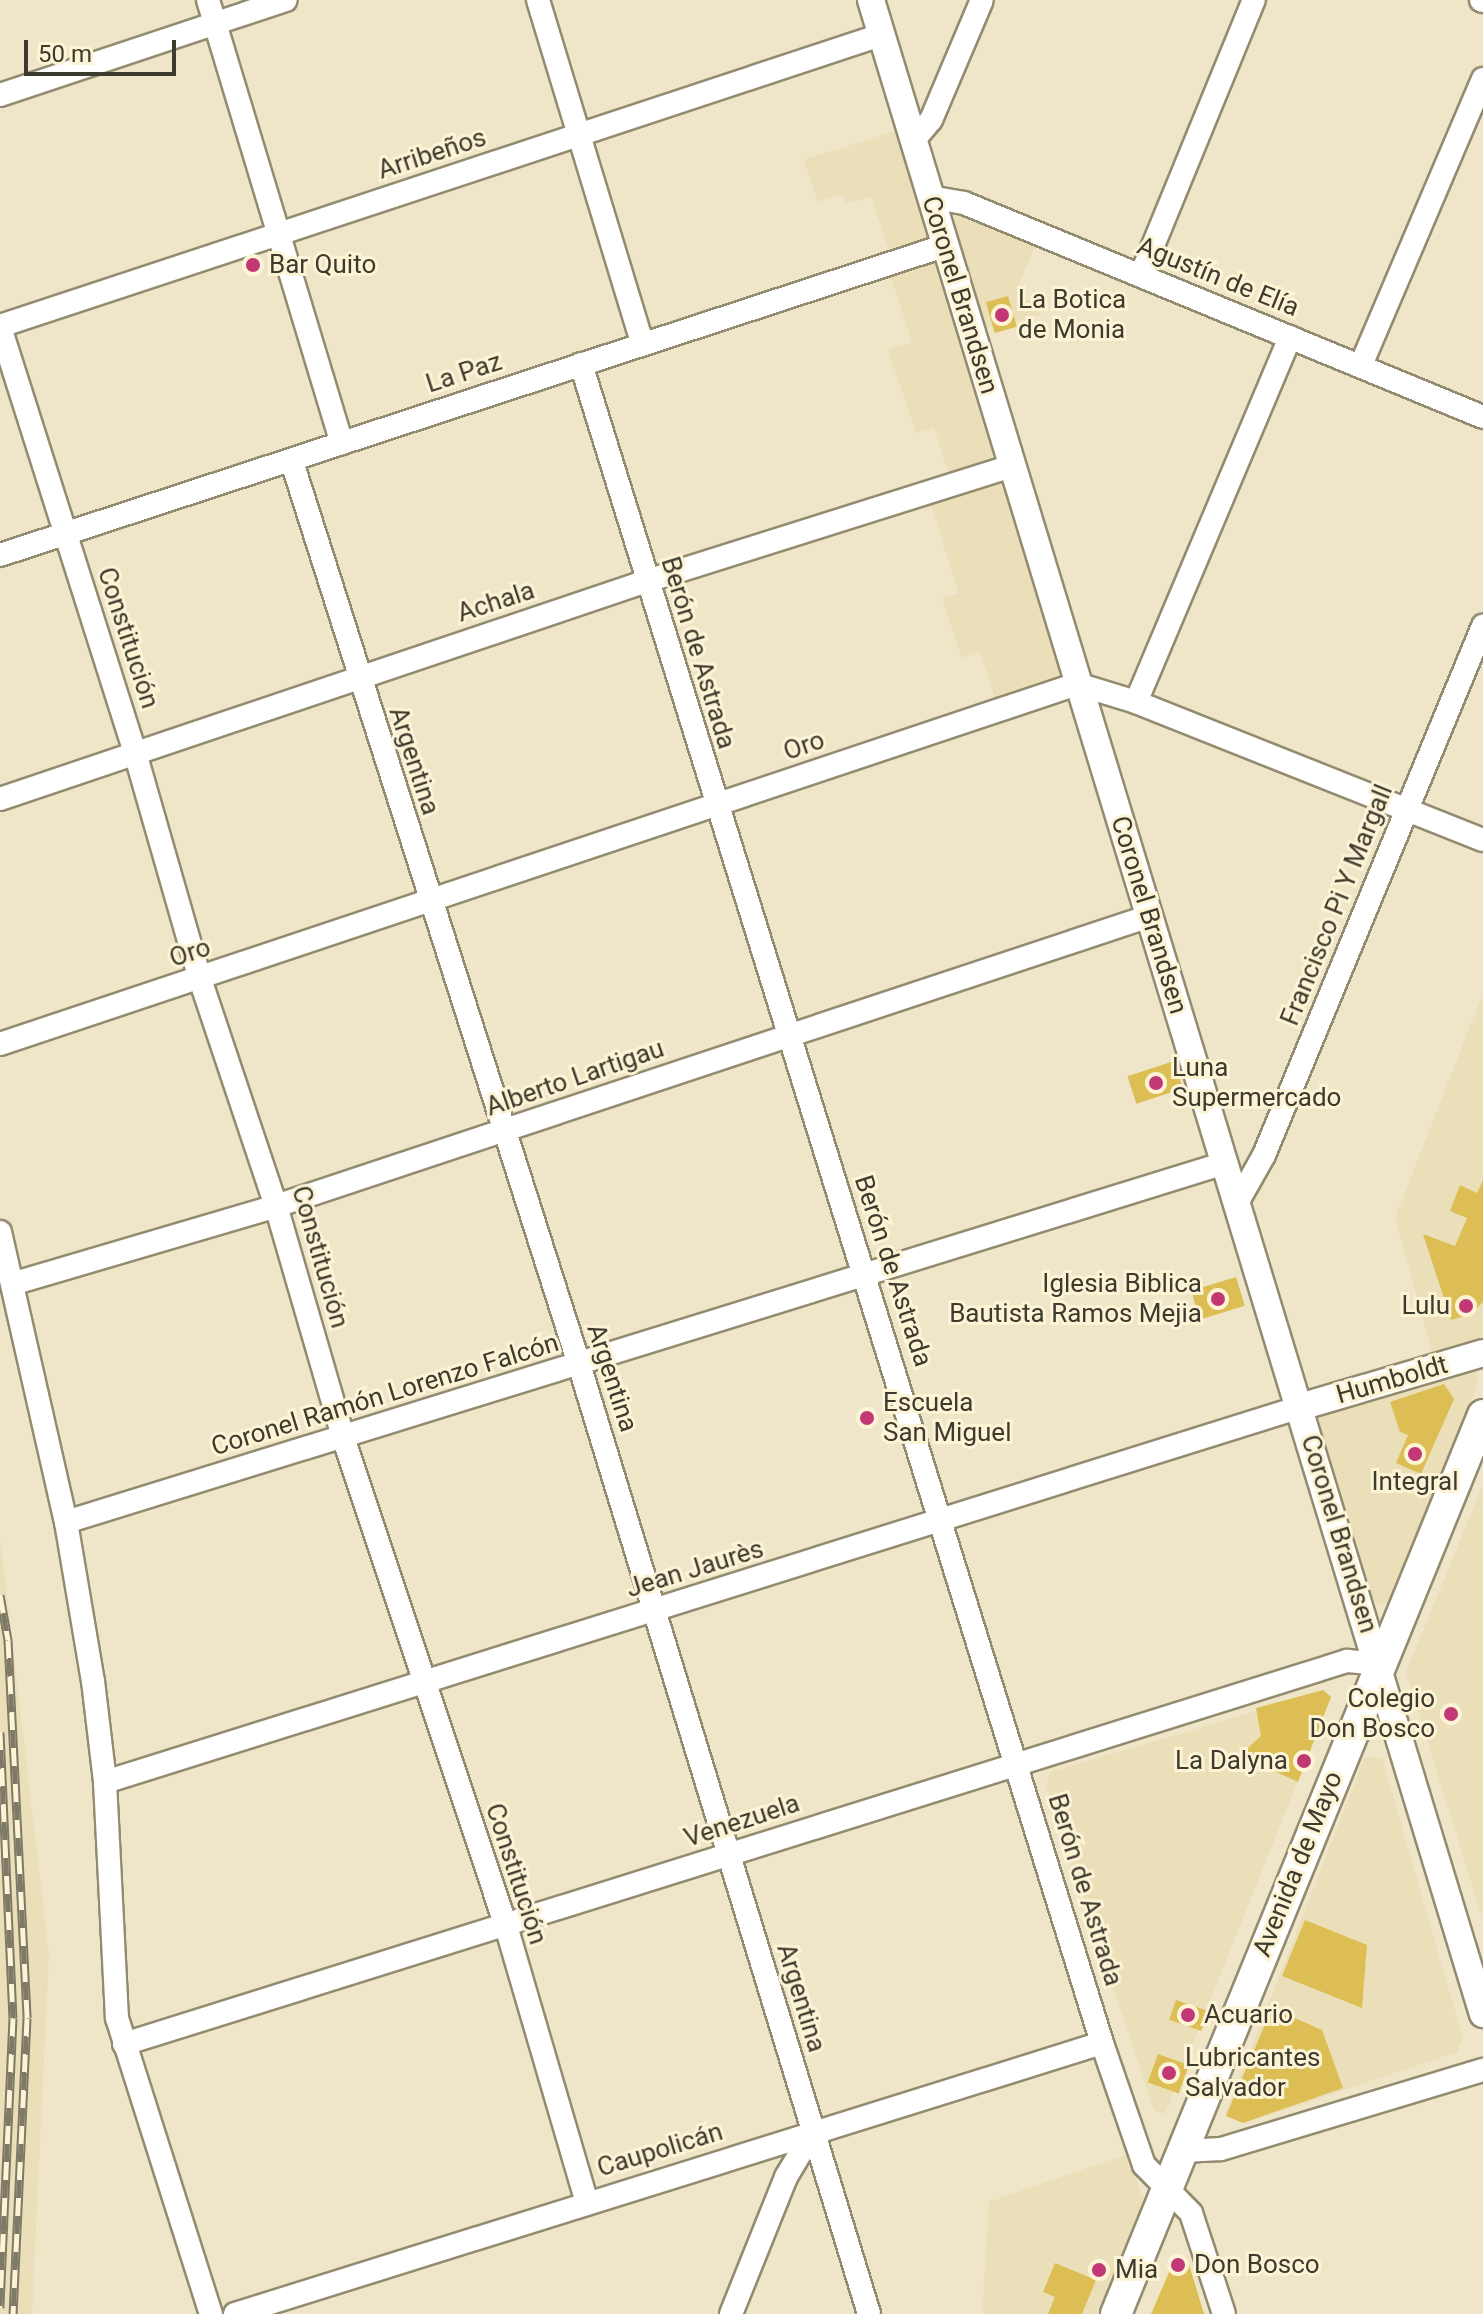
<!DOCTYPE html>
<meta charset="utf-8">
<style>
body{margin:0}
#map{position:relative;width:1483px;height:2314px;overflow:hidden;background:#efe6c9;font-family:Roboto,sans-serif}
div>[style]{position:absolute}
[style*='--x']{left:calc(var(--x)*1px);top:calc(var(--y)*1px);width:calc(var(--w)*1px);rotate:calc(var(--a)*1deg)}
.built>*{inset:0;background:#eadfb9}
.building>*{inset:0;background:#ddbe54;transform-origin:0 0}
.roads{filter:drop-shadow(2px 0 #938b6f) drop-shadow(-2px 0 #938b6f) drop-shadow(0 2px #938b6f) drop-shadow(0 -2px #938b6f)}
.minor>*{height:22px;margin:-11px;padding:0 11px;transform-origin:11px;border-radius:11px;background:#fff}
.tertiary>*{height:26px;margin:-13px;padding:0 13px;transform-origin:13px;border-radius:13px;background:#fff}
.secondary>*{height:30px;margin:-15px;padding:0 15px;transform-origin:15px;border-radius:15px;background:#fff}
.rail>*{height:9px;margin-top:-4.5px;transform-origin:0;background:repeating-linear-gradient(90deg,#fdf4d6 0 18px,#7f7a68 0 36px);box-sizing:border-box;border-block:2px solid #7f7a68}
.dots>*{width:22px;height:22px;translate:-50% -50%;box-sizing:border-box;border:4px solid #fdf4d6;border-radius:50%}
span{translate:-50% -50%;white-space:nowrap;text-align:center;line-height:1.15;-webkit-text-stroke:6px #fdf4d6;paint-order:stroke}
.street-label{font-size:26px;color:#3d3a2e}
.poi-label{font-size:26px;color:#3d3a2e}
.left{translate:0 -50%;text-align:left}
.right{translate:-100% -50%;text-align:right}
.scale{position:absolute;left:24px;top:40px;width:152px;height:36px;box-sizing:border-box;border:4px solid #3d3a2e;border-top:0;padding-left:10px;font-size:24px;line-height:28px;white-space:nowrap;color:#3d3a2e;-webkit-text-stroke:6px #fdf4d6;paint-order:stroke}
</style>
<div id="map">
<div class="built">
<div style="clip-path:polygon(897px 130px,930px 233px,924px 242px,890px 253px,871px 196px,846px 204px,842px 194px,818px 202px,804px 160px)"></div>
<div style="clip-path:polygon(961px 212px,1037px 242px,1017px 289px,1042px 315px,982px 329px,951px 221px)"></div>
<div style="clip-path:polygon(930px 261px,942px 269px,995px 452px,988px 461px,949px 474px,934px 428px,916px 433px,888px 350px,912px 342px,889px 272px)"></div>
<div style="clip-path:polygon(998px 480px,1004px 482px,1061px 667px,1056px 680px,996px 701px,980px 653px,962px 658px,942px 599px,959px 593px,929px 500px)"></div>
<div style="clip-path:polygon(1483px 993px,1483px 1341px,1434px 1358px,1395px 1218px)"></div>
<div style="clip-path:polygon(1469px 1367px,1477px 1372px,1477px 1386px,1390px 1600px,1379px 1606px,1368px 1595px,1314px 1419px)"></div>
<div style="clip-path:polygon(1483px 1484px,1483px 1921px,1406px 1672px)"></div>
<div style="clip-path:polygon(0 1537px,49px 1954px,32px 2314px,0 2314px)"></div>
<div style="clip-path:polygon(1325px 1691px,1331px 1698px,1165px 2114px,1154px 2111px,1046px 1785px,1050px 1772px)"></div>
<div style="clip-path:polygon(1365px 1757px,1382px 1758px,1463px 2038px,1457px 2052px,1245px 2123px,1225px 2114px)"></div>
<div style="clip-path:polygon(1130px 2153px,1144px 2207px,1102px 2314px,982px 2314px,989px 2202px)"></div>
</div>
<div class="building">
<div style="left:1008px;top:296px;width:32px;height:23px;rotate:74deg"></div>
<div style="left:1174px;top:1061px;width:29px;height:49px;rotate:72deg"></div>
<div style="clip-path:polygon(1483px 1180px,1483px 1302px,1471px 1314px,1451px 1320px,1423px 1234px,1455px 1246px,1467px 1218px,1450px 1211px,1460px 1185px,1477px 1193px)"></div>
<div style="left:1236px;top:1277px;width:30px;height:47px;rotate:73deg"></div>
<div style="clip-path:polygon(1444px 1384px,1454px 1399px,1421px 1474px,1396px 1463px,1408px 1435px,1400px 1432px,1390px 1402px)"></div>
<div style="clip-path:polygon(1323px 1690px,1331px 1697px,1298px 1782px,1240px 1755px,1261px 1736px,1256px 1708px)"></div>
<div style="clip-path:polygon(1305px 1920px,1367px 1945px,1362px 2008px,1282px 1976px)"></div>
<div style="left:1176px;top:2000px;width:34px;height:21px;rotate:19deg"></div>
<div style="clip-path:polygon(1272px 2008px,1322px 2030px,1343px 2088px,1243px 2123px,1226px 2116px)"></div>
<div style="left:1158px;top:2054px;width:33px;height:30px;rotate:20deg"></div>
<div style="clip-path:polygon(1176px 2256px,1187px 2258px,1204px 2314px,1151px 2314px)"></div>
<div style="clip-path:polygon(1055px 2263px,1096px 2280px,1082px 2314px,1048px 2314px,1055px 2297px,1043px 2292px)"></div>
</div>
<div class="roads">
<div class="minor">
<div style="--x:208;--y:0;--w:463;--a:73.2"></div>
<div style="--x:538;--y:0;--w:357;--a:73.1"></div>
<div style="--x:1481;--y:0;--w:2;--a:27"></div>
<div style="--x:0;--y:95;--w:301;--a:-18.4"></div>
<div style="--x:914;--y:140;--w:26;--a:-50"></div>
<div style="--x:931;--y:120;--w:130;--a:-67"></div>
<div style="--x:930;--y:197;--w:35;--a:10"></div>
<div style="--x:964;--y:203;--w:561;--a:22.41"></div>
<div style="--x:1141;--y:275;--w:297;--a:-67.7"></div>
<div style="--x:0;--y:326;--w:928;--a:-18.28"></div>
<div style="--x:0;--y:327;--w:450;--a:72.4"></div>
<div style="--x:136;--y:756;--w:232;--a:74"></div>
<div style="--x:200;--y:979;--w:239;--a:71.5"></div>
<div style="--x:276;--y:1206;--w:241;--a:73.8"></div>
<div style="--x:343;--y:1437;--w:515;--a:71.57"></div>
<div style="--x:506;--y:1926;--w:289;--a:73.7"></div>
<div style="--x:581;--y:364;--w:1758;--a:72.76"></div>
<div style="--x:1102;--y:2043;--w:129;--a:71"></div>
<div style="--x:1144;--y:2165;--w:67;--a:45.6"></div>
<div style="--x:1191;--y:2213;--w:106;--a:71.9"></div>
<div style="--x:1361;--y:365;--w:311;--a:-66.9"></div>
<div style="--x:292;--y:462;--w:947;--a:72.35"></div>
<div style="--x:579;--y:1364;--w:993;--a:73.02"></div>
<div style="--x:0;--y:555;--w:996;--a:-18.13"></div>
<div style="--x:1136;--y:702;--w:396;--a:-67.1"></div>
<div style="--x:0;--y:799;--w:683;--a:-18.62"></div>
<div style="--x:647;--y:581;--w:383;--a:-17.5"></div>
<div style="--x:0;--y:1044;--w:1136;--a:-18.48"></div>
<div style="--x:1077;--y:684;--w:62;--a:17"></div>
<div style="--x:1136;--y:702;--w:373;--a:21.7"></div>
<div style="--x:1237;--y:1203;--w:55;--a:-60.6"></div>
<div style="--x:1264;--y:1155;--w:573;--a:-67.51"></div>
<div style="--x:0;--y:1232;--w:297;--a:77.2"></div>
<div style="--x:66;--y:1522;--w:161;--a:80.4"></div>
<div style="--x:93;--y:1681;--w:102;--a:83.2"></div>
<div style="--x:105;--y:1782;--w:236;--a:87.1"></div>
<div style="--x:117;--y:2018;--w:311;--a:72.4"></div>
<div style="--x:15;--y:1283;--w:272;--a:-16.4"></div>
<div style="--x:276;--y:1206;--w:921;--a:-18.36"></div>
<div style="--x:66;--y:1522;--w:1213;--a:-17.21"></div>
<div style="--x:105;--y:1782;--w:1252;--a:-17.42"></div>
<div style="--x:124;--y:2044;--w:1282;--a:-17.39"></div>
<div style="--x:1347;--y:1661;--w:32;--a:5"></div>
<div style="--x:1183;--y:2151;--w:38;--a:-3"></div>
<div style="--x:1221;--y:2149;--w:274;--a:-16.8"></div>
<div style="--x:235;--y:2314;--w:908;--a:-17.36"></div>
<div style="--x:731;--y:2314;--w:148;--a:-68.1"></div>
<div style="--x:786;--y:2177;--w:52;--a:-59"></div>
</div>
<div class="tertiary">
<div style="--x:871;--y:0;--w:2105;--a:73.1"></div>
<div style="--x:1300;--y:1407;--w:191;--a:-16.4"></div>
</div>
<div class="secondary">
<div style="--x:1116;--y:2314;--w:971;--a:-67.79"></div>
</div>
</div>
<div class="rail">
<div style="--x:0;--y:1595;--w:46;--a:79.9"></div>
<div style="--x:8;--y:1640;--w:378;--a:87.1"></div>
<div style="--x:27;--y:2018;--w:296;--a:92.7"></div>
<div style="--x:0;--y:1732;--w:286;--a:87.4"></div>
<div style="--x:13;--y:2018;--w:290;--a:92.6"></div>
</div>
<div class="dots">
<div style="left:253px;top:265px;background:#c13874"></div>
<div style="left:1002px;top:315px;background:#c13874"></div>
<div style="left:1156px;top:1083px;background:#c13874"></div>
<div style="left:1218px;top:1299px;background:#c13874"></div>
<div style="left:1466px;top:1306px;background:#c13874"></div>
<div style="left:867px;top:1418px;background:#c13874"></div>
<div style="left:1415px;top:1454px;background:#c13874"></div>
<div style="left:1451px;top:1714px;background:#c13874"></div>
<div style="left:1304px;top:1761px;background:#c13874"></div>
<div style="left:1188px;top:2015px;background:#c13874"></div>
<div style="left:1169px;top:2073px;background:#c13874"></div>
<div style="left:1178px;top:2265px;background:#c13874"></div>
<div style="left:1099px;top:2270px;background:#c13874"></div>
</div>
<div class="street-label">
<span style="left:432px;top:154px;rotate:-18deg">Arribeños</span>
<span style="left:1218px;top:277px;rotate:22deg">Agustín de Elía</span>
<span style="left:960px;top:295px;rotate:73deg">Coronel Brandsen</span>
<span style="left:464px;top:373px;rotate:-18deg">La Paz</span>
<span style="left:496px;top:602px;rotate:-18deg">Achala</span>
<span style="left:128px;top:638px;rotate:72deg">Constitución</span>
<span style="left:698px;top:653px;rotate:73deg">Berón de Astrada</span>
<span style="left:804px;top:746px;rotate:-19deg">Oro</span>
<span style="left:414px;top:761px;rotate:72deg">Argentina</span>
<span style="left:1337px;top:905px;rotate:-68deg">Francisco Pi Y Margall</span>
<span style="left:1149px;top:915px;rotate:73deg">Coronel Brandsen</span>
<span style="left:190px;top:953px;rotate:-18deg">Oro</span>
<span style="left:575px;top:1078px;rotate:-19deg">Alberto Lartigau</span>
<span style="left:320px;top:1257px;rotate:74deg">Constitución</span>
<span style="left:893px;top:1271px;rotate:72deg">Berón de Astrada</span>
<span style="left:612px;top:1378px;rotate:72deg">Argentina</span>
<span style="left:1392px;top:1380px;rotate:-16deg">Humboldt</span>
<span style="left:385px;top:1395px;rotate:-17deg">Coronel Ramón Lorenzo Falcón</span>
<span style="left:1339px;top:1534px;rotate:73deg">Coronel Brandsen</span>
<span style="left:695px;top:1569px;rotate:-17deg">Jean Jaurès</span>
<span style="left:742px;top:1821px;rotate:-18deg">Venezuela</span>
<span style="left:1298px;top:1864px;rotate:-68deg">Avenida de Mayo</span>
<span style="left:516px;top:1874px;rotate:72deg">Constitución</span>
<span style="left:1085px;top:1890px;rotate:73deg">Berón de Astrada</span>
<span style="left:801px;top:1998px;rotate:73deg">Argentina</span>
<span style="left:660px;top:2150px;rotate:-17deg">Caupolicán</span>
</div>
<div class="poi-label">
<span class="left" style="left:269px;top:265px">Bar Quito</span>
<span class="left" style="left:1018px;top:315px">La Botica<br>de Monia</span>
<span class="left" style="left:1172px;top:1083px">Luna<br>Supermercado</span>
<span class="right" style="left:1202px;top:1299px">Iglesia Biblica<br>Bautista Ramos Mejia</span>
<span class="right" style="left:1450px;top:1306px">Lulu</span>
<span class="left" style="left:883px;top:1418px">Escuela<br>San Miguel</span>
<span style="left:1415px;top:1482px">Integral</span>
<span class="right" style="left:1435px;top:1714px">Colegio<br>Don Bosco</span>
<span class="right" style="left:1288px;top:1761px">La Dalyna</span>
<span class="left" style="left:1204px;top:2015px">Acuario</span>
<span class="left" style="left:1185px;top:2073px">Lubricantes<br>Salvador</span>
<span class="left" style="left:1194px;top:2265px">Don Bosco</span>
<span class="left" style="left:1115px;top:2270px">Mia</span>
</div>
<div class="scale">50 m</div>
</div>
